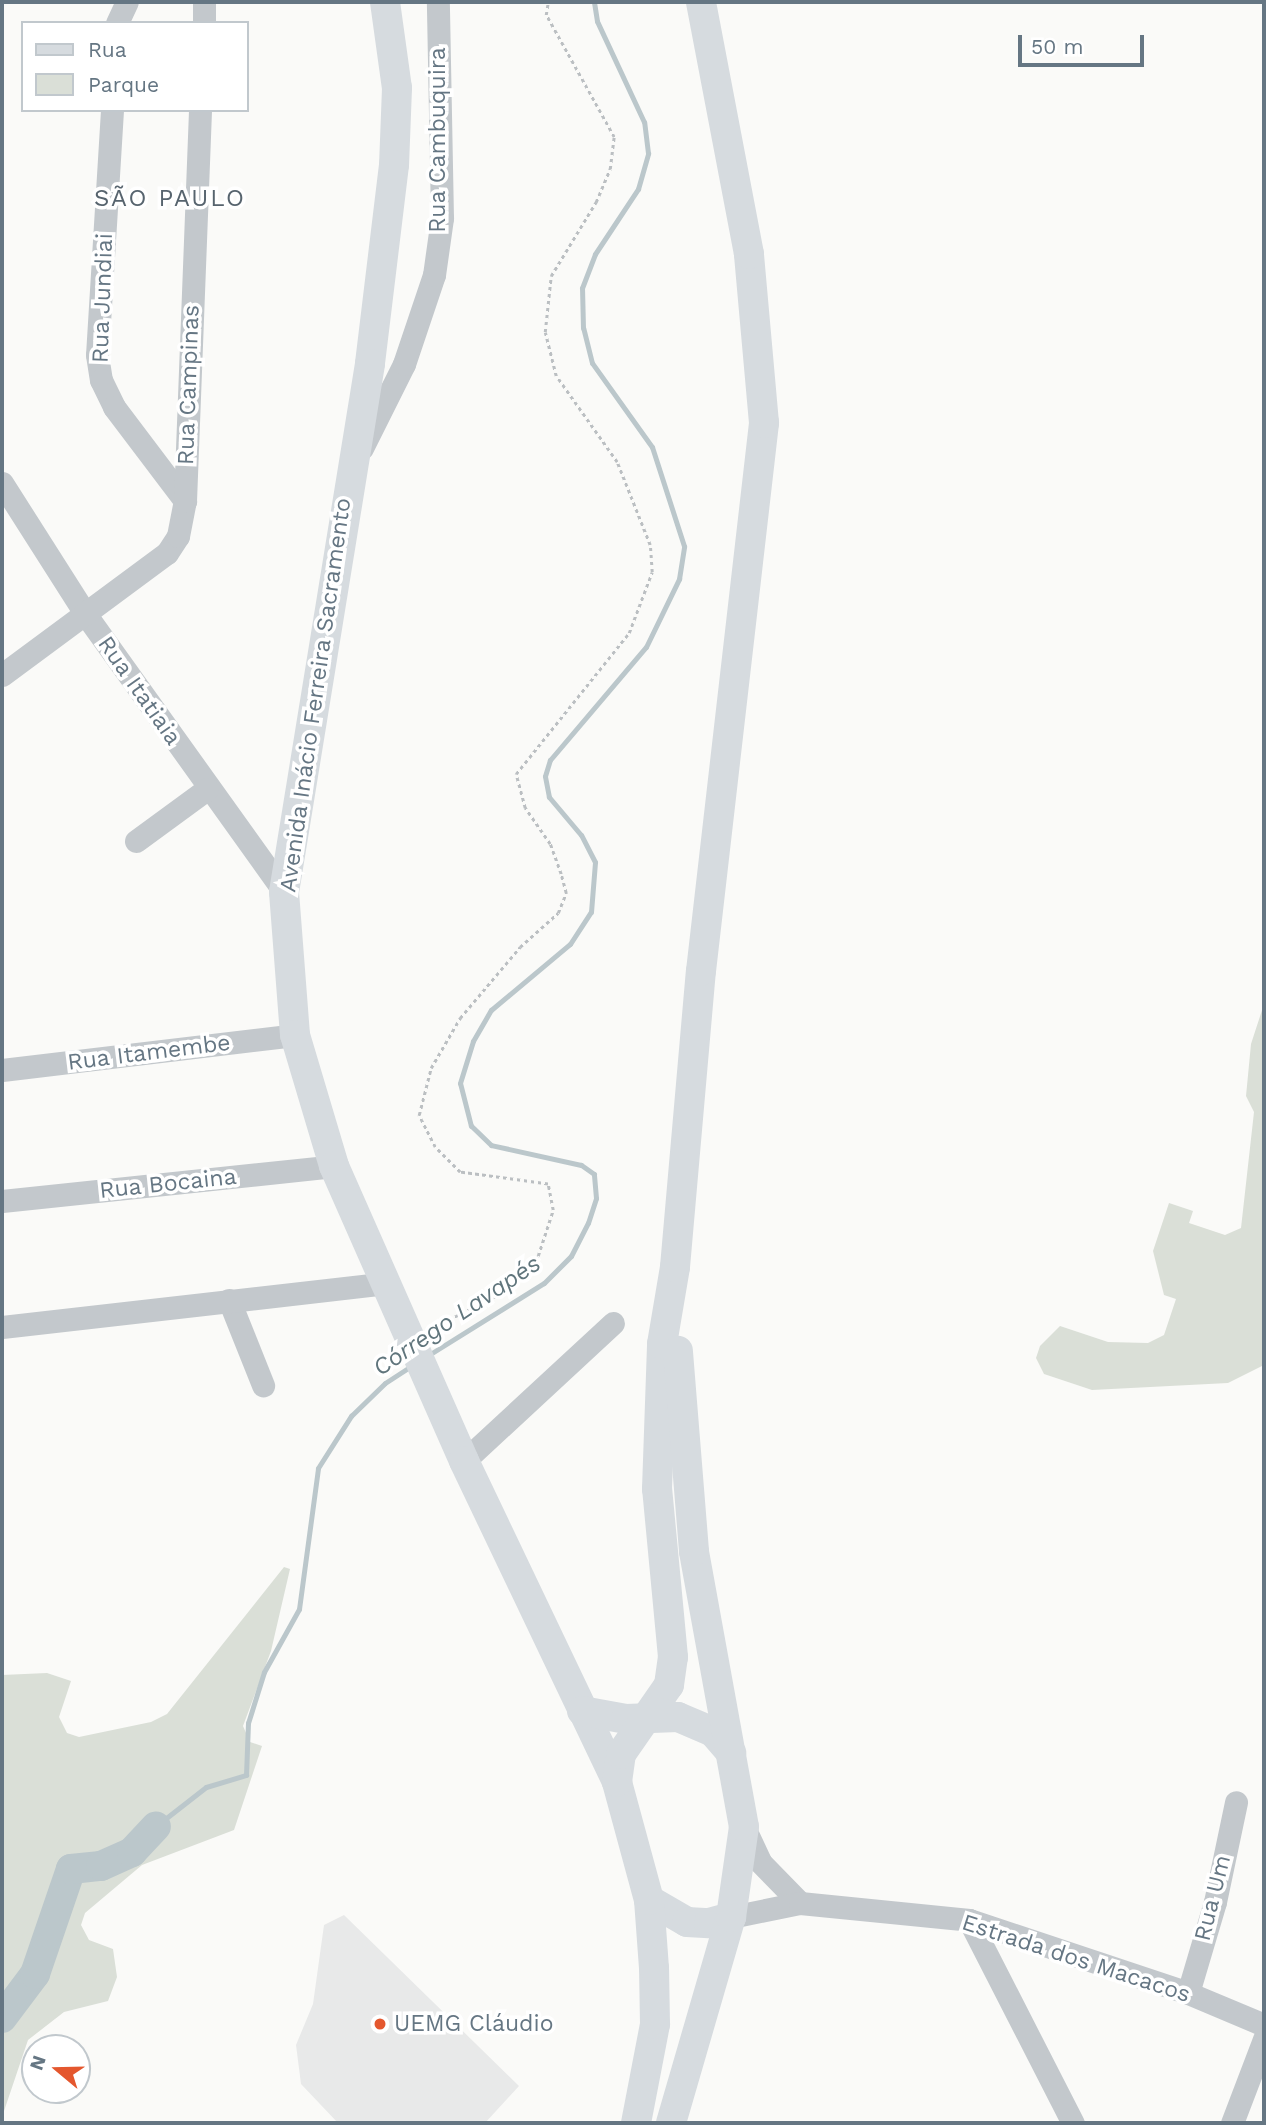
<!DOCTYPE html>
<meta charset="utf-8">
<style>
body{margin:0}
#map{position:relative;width:1266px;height:2125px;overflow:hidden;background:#fafaf8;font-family:"Work Sans",sans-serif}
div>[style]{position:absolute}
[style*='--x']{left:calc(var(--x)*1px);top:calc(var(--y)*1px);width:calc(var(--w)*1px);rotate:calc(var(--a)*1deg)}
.built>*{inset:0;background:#e8e9e9}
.green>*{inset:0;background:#dadfd7}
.stream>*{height:5px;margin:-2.5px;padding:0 2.5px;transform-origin:2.5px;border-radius:2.5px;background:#bbc7cb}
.river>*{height:30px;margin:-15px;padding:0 15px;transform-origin:15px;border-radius:15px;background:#bbc7cb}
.path>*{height:2.5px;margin-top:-1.25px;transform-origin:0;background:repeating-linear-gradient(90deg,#bbbfc2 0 3.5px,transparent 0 7px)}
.minor>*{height:23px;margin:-11.5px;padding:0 11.5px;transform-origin:11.5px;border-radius:11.5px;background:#c3c8cc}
.major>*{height:30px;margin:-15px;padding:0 15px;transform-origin:15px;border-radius:15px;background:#d6dbdf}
.dots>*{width:19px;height:19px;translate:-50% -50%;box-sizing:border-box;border:4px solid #fff;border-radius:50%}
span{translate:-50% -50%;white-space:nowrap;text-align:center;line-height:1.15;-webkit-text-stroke:7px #fff;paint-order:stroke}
.street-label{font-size:23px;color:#657683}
.poi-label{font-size:23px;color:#657683}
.left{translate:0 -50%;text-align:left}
.neighbourhood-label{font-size:24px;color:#57646e;letter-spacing:2px}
.water-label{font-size:24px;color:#60757c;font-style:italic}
.frame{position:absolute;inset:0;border:4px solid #657683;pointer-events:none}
.legend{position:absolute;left:21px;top:21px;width:228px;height:91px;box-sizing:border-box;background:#fff;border:2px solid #c1c8cd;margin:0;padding:9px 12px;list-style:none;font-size:21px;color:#657683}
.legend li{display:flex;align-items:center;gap:14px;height:35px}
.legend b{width:35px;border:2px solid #c1c8cd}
.north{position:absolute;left:21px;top:2034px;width:70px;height:70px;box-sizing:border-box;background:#fff;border:2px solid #c1c8cd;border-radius:50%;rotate:289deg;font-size:19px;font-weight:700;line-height:28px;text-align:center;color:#657683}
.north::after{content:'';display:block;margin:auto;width:24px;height:32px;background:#e4572e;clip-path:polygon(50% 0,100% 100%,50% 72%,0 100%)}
.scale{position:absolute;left:1018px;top:35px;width:126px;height:32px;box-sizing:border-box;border:4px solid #657683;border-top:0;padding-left:9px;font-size:21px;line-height:24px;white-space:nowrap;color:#657683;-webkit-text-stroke:5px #fff;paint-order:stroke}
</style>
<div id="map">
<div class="built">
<div style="clip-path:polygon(344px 1915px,519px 2086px,485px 2123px,338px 2123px,301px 2084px,296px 2045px,313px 2004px,324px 1925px)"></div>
</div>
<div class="green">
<div style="clip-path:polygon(1264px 1004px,1264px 1365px,1228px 1383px,1092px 1390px,1044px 1374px,1036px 1358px,1040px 1346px,1060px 1326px,1108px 1342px,1148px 1343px,1164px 1335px,1176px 1299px,1164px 1295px,1153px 1251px,1169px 1203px,1193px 1211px,1189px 1223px,1225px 1235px,1241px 1228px,1254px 1112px,1246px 1096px,1251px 1044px)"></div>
<div style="clip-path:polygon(284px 1567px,290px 1569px,271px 1651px,243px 1726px,250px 1742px,262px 1746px,234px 1830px,142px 1865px,85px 1913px,81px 1925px,89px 1940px,113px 1949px,117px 1977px,108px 2001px,64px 2012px,28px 2040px,2px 2117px,2px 1675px,47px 1673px,71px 1681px,59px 1717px,67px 1733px,79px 1737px,151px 1722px,167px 1714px)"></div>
</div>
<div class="stream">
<div style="--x:427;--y:1356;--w:138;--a:-32"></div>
<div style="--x:544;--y:1283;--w:38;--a:-45"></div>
<div style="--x:571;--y:1256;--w:37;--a:-63"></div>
<div style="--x:588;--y:1223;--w:26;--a:-72"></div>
<div style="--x:596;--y:1198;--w:24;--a:-95"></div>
<div style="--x:594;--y:1174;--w:16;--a:-145"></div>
<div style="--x:581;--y:1165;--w:92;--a:-167.5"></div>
<div style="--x:491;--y:1145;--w:28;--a:-136"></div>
<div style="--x:471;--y:1126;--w:44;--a:-104.3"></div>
<div style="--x:460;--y:1083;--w:44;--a:-72.8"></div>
<div style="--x:473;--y:1041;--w:36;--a:-60"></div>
<div style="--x:491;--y:1010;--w:103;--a:-39.9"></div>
<div style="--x:570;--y:944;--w:38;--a:-57"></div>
<div style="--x:591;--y:912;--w:50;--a:-85.4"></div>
<div style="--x:595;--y:862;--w:30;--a:-117"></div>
<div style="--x:581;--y:835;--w:50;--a:-130.1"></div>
<div style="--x:549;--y:797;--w:21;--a:-101"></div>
<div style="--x:545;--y:776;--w:17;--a:-73"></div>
<div style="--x:550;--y:760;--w:148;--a:-49.7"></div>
<div style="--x:646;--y:647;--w:76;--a:-64.1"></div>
<div style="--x:679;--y:579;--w:33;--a:-81"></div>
<div style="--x:684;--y:546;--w:104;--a:-107.9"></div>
<div style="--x:652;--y:447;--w:103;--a:-125.5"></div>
<div style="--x:592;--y:363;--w:36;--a:-104"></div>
<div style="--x:583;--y:328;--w:40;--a:-91.4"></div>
<div style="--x:582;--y:288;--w:36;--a:-69"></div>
<div style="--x:595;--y:254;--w:78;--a:-56.5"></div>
<div style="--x:638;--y:189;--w:37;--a:-74"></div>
<div style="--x:648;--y:153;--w:31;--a:-97"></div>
<div style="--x:644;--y:122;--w:111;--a:-115"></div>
<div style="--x:597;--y:21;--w:19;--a:-99"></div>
<div style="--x:156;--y:1826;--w:63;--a:-38"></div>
<div style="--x:206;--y:1787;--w:42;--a:-16.7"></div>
<div style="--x:246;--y:1775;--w:52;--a:-87.8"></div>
<div style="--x:248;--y:1723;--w:53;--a:-72.6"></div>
<div style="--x:264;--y:1672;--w:72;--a:-60.9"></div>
<div style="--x:299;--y:1609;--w:142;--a:-82.3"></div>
<div style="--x:318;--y:1468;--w:62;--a:-57.6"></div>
<div style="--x:351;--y:1416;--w:47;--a:-44.1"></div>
<div style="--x:385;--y:1383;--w:33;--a:-33"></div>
</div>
<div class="river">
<div style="--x:2;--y:2018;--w:55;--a:-53.1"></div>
<div style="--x:35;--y:1974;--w:111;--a:-71.1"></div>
<div style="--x:71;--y:1869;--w:30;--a:-6"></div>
<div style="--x:101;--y:1866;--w:34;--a:-24"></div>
<div style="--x:132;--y:1852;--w:35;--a:-47"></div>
</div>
<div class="path">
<div style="--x:430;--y:1329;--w:87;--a:-26.6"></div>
<div style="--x:508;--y:1290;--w:45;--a:-48.6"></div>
<div style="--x:538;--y:1256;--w:48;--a:-71.9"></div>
<div style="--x:553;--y:1210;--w:26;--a:-101"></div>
<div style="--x:548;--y:1184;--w:89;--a:-172.2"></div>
<div style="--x:460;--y:1172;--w:35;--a:-135"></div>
<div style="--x:435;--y:1147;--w:36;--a:-117"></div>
<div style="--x:419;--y:1115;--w:49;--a:-75.7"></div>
<div style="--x:431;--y:1068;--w:58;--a:-59.9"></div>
<div style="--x:460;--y:1018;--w:93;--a:-49.8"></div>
<div style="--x:520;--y:947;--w:51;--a:-41.8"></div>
<div style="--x:558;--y:913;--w:22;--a:-68"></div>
<div style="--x:566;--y:893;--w:20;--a:-105"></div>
<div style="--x:561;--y:874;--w:32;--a:-110"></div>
<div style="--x:550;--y:844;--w:44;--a:-124.8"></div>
<div style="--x:525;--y:808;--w:35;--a:-105"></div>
<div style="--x:516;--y:774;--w:181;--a:-51.3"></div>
<div style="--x:629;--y:633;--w:65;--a:-69.3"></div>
<div style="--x:652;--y:572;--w:27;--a:-94"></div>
<div style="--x:650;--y:545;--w:89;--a:-111.7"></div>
<div style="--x:617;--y:462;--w:105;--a:-125.3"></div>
<div style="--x:556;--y:376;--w:45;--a:-104"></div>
<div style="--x:545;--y:332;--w:56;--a:-83.9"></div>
<div style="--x:551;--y:276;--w:87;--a:-58.7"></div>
<div style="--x:596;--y:202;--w:36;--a:-67"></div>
<div style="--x:610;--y:169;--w:32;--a:-83"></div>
<div style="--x:614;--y:137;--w:140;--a:-119.1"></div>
<div style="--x:546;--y:15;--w:13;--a:-81"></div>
</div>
<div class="minor">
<div style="--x:117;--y:23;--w:23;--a:-65"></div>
<div style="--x:204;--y:23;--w:21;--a:-90"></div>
<div style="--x:112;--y:110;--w:245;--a:93.5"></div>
<div style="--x:97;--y:355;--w:25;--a:81"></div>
<div style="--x:101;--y:380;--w:30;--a:64"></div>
<div style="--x:114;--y:407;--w:118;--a:52.9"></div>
<div style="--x:362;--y:448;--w:94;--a:-63.4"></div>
<div style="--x:404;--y:364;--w:94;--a:-71.4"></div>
<div style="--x:434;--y:275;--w:58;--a:-82"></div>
<div style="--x:442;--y:218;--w:216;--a:-91.1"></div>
<div style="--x:2;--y:483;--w:156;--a:57.5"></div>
<div style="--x:86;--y:615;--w:340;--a:54.4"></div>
<div style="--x:2;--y:675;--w:205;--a:-36.5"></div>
<div style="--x:167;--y:553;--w:20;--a:-57"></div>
<div style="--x:178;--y:536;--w:36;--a:-79"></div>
<div style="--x:185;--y:501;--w:391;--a:-87.8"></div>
<div style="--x:136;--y:841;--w:88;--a:-36.2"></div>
<div style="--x:2;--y:1070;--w:295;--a:-6.8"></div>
<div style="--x:2;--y:1201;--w:334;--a:-6"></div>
<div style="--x:229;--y:1300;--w:92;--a:68.2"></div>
<div style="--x:2;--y:1327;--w:387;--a:-6.5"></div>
<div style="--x:464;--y:1461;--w:203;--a:-42.8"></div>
<div style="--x:744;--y:1827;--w:38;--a:65"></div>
<div style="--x:760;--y:1862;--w:57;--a:45.7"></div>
<div style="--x:731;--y:1917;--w:70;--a:-11.5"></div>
<div style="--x:800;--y:1903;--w:170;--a:5.7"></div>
<div style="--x:969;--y:1920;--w:231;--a:18.4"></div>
<div style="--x:1188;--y:1993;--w:82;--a:22.8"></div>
<div style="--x:969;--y:1920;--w:228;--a:62.9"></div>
<div style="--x:1188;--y:1993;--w:95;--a:-73.5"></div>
<div style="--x:1215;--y:1902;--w:102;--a:-78.1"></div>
<div style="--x:1232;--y:2123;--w:90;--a:-69.1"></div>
</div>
<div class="major">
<div style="--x:385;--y:2;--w:87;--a:82.1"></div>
<div style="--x:397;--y:88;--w:77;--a:92.2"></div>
<div style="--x:394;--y:165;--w:200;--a:96.9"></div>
<div style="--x:370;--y:364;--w:535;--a:99.25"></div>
<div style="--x:284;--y:892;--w:143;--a:85.6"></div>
<div style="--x:295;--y:1035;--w:137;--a:73.4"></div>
<div style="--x:334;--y:1166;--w:322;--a:66.2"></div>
<div style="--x:464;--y:1461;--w:356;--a:64.5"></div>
<div style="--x:582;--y:1711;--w:45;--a:10.3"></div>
<div style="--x:626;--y:1719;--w:52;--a:-2.2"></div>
<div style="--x:678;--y:1717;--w:38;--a:23"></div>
<div style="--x:713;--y:1732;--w:28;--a:49"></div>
<div style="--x:649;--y:1900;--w:44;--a:30.1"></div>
<div style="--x:687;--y:1922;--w:22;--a:3"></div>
<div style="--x:709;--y:1923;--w:23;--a:-15"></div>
<div style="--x:636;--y:2123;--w:101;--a:-79.1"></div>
<div style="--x:655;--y:2024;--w:56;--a:-91"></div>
<div style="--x:654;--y:1968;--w:68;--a:-94.2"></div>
<div style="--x:649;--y:1900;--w:122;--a:-105.2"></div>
<div style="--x:617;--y:1782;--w:28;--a:-82"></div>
<div style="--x:621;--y:1754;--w:84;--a:-55.2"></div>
<div style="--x:669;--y:1685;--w:28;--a:-82"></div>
<div style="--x:673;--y:1657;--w:169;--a:-95.4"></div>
<div style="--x:657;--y:1489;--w:145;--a:-88"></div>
<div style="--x:662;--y:1344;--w:78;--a:-80.4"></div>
<div style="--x:675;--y:1267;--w:297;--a:-85"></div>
<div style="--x:701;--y:971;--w:552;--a:-83.44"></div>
<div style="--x:764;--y:423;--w:170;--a:-95.1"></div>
<div style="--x:749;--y:254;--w:257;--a:-100.8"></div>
<div style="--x:671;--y:2123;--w:215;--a:-73.8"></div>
<div style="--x:731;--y:1917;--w:91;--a:-81.8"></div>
<div style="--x:744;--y:1827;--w:280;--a:-100.3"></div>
<div style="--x:694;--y:1551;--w:201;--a:-94.6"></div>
</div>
<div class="dots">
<div style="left:380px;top:2024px;background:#e4572e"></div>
</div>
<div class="street-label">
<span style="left:438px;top:140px;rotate:-90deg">Rua Cambuquira</span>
<span style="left:103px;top:298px;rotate:-88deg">Rua Jundiai</span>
<span style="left:189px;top:385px;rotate:-88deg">Rua Campinas</span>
<span style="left:139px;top:691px;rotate:55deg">Rua Itatiaia</span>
<span style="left:316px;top:695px;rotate:-82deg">Avenida Inácio Ferreira Sacramento</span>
<span style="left:149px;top:1053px;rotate:-7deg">Rua Itamembe</span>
<span style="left:168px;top:1184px;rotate:-6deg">Rua Bocaina</span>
<span style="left:1213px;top:1898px;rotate:-76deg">Rua Um</span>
<span style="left:1076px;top:1959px;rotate:18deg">Estrada dos Macacos</span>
</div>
<div class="poi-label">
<span class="left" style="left:394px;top:2024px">UEMG Cláudio</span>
</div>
<div class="neighbourhood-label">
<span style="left:170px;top:199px">SÃO PAULO</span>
</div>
<div class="water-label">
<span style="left:457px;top:1316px;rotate:-34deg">Córrego Lavapés</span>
</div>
<div class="frame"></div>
<ul class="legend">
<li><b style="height:9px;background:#d6dbdf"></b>Rua</li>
<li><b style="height:19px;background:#dadfd7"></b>Parque</li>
</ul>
<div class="north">N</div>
<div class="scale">50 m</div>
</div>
